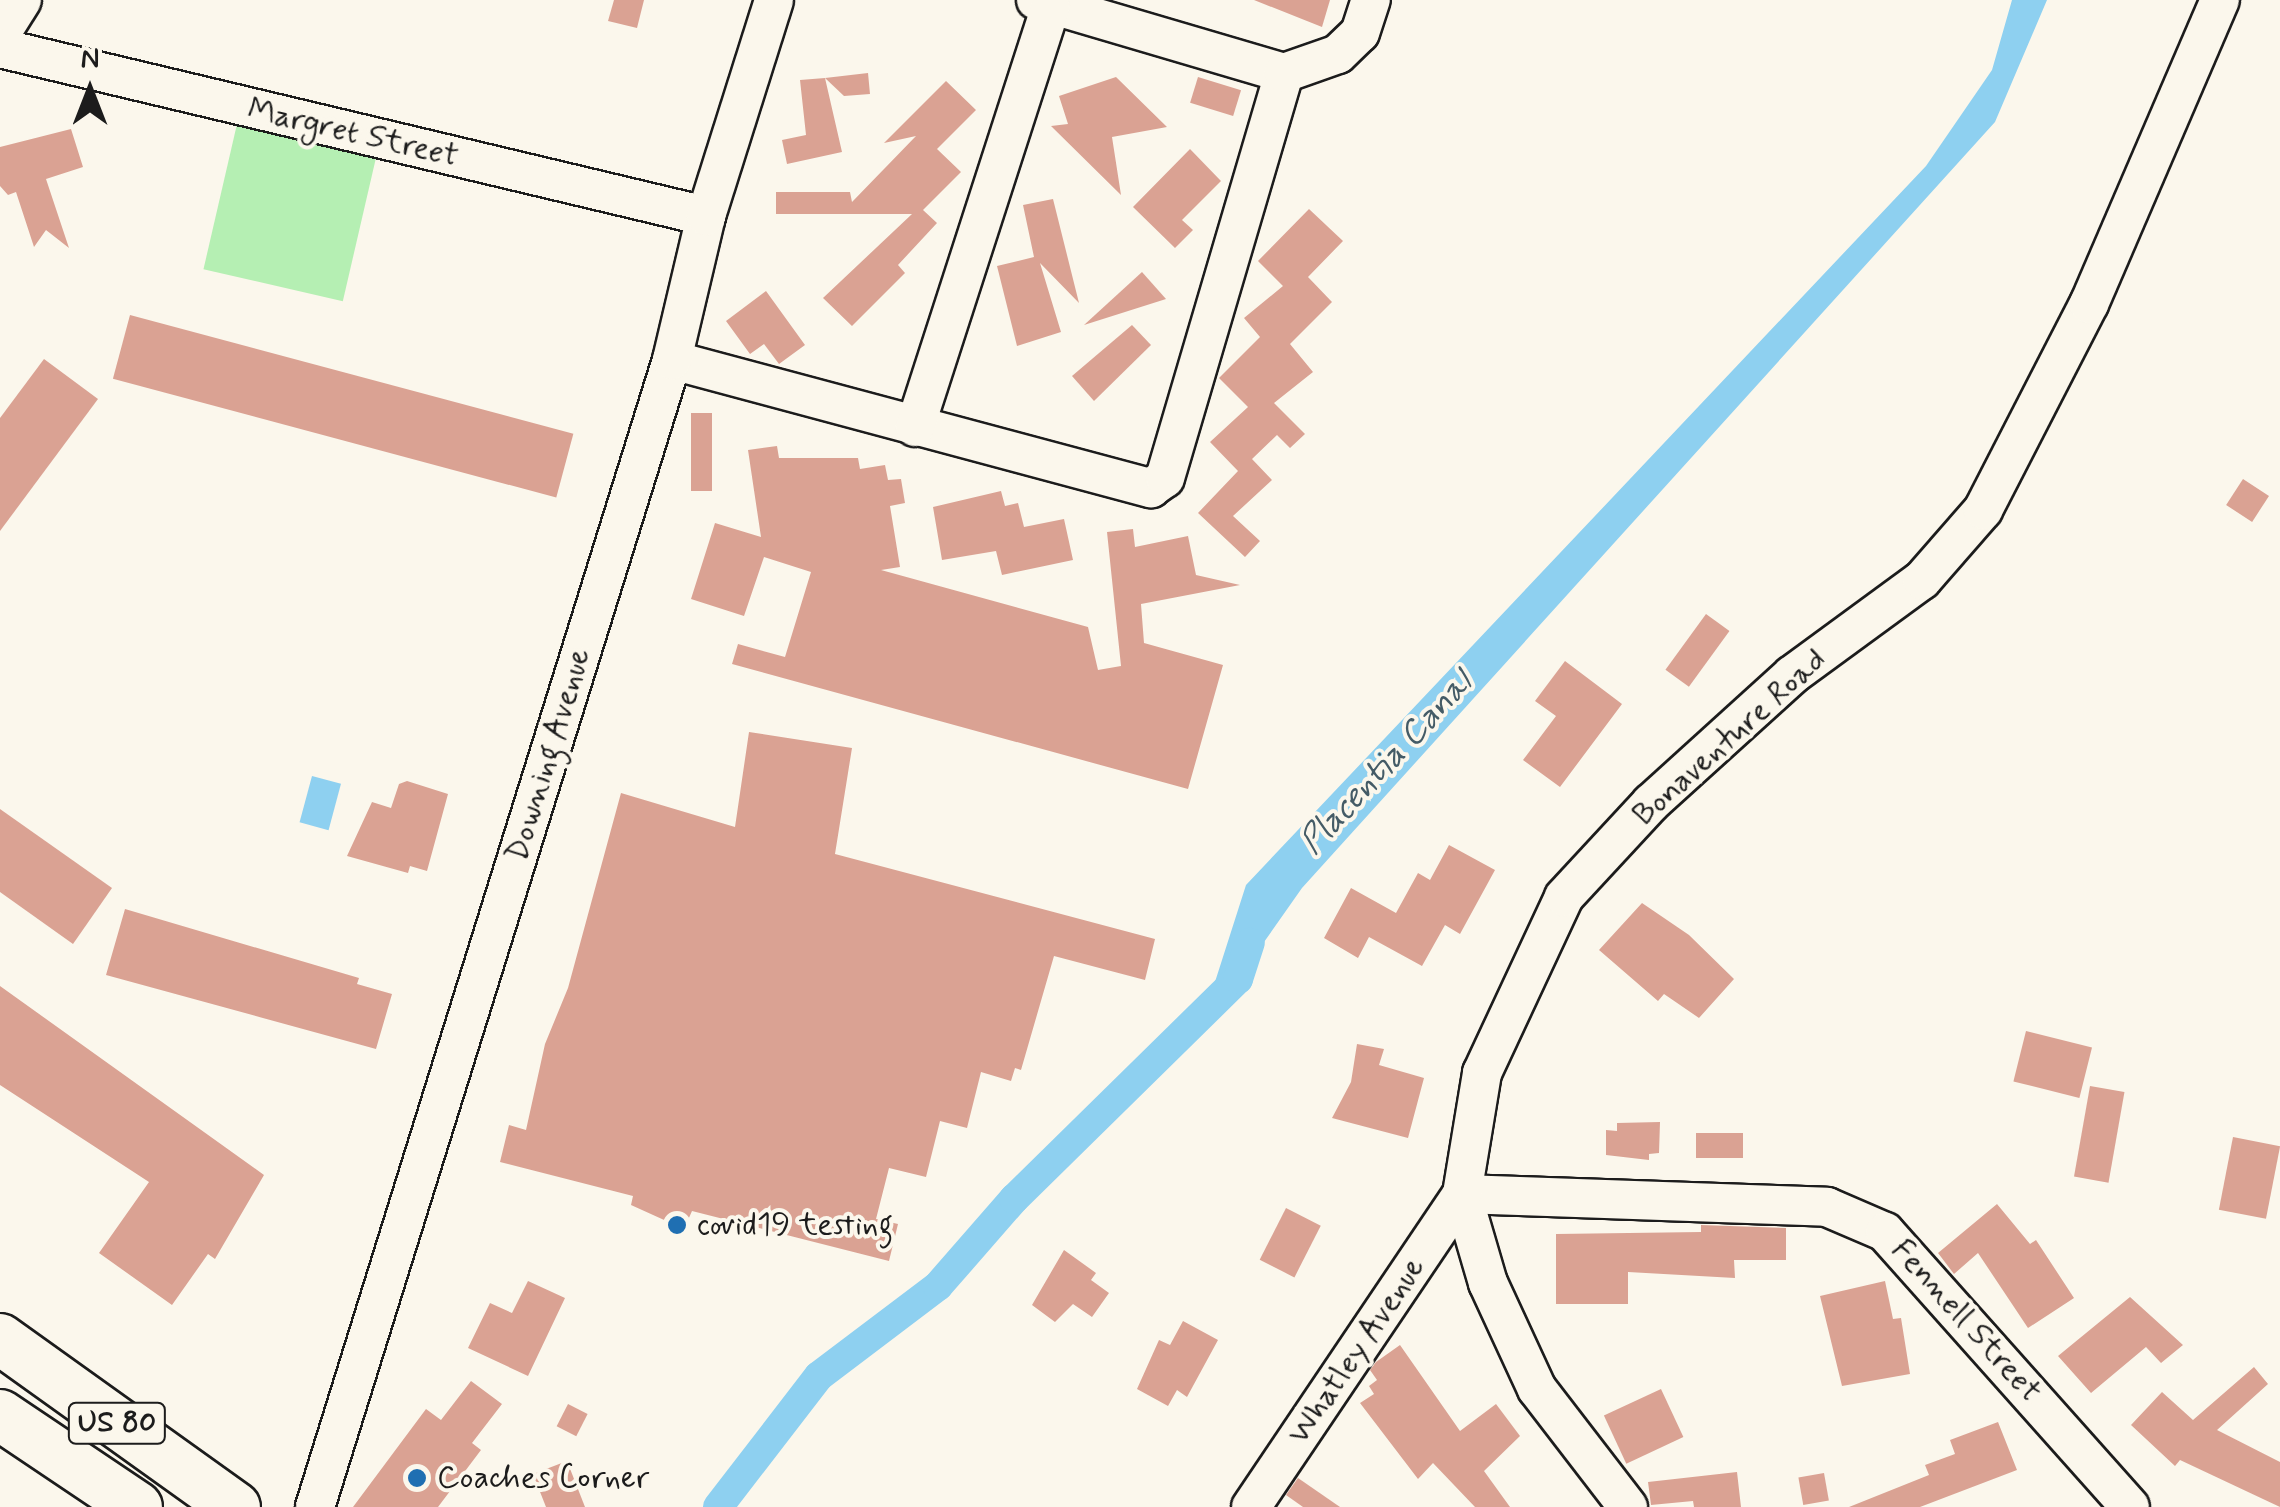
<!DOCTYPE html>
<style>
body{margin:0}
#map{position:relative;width:2280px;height:1507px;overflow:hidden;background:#fbf7ec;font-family:Mynerve,sans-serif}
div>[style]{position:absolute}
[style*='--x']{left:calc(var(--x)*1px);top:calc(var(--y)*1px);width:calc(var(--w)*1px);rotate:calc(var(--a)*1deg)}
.green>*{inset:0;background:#b5efb3;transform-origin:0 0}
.water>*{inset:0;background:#8ed0f0;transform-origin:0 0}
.canal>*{height:30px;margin:-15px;padding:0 15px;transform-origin:15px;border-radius:15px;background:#8ed0f0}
.building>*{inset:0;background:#daa293;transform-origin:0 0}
.roads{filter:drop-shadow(2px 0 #1c1c1c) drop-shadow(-2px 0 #1c1c1c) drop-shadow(0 2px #1c1c1c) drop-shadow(0 -2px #1c1c1c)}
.minor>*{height:38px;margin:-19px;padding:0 19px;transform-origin:19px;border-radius:19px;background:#fbf7ec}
.major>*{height:50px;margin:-25px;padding:0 25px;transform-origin:25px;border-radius:25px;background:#fbf7ec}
.dots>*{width:28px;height:28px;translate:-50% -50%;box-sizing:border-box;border:5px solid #fbf7ec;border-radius:50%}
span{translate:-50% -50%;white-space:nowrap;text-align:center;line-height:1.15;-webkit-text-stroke:8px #fbf7ec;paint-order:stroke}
.shield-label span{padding:2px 8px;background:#fbf7ec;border:2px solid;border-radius:8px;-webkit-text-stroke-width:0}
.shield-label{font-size:30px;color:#1c1c1c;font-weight:700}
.street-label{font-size:32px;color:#1c1c1c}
.poi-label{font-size:32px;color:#1c1c1c}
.left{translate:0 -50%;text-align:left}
.water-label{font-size:35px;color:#445b66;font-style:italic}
.north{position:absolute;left:40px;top:40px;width:100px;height:100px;-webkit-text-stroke:8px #fbf7ec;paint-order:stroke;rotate:0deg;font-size:28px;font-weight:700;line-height:40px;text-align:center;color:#1c1c1c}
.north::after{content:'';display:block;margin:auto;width:35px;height:45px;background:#1c1c1c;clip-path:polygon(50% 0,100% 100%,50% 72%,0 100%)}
</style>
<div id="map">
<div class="green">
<div style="left:237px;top:124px;width:143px;height:149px;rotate:13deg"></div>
</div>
<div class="water">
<div style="clip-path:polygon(2012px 0,2047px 0,1995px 122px,1302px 888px,1238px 979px,1014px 1199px,1214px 985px,1246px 885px,1926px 166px,1992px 70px)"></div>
<div style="left:312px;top:776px;width:30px;height:48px;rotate:15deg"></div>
</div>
<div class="canal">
<div style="--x:718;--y:1507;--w:165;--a:-52.4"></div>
<div style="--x:819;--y:1376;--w:149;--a:-37.1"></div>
<div style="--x:938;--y:1286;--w:116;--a:-48.9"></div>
<div style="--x:1014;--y:1199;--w:314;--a:-44.5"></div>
<div style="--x:1238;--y:979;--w:38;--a:-72"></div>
</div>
<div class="building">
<div style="clip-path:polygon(614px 0,644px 0,637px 28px,608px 21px)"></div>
<div style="clip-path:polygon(1254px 0,1330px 0,1322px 27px)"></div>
<div style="clip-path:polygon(868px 73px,870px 94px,844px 96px,825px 78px)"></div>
<div style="clip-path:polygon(1116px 77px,1167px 127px,1112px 137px,1121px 195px,1051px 126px,1068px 124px,1059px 96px)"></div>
<div style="left:1198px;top:77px;width:45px;height:27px;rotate:17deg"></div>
<div style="clip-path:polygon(825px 78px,842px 152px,787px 164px,782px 140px,806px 135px,800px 80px)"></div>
<div style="clip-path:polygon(946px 81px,976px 110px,937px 149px,961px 172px,923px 210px,937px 223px,898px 265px,905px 273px,852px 326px,823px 298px,912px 214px,776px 214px,776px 192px,850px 192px,852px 202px,916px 136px,884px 143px)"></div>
<div style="clip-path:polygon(71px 129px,83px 167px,46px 179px,69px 248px,46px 230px,34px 247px,16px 192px,8px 195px,0 186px,0 147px)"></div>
<div style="clip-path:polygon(1190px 149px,1221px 181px,1182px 220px,1193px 230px,1175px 248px,1133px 207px)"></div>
<div style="clip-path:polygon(1053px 199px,1079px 303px,1040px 263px,1061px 332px,1017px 346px,997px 266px,1034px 257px,1023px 205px)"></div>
<div style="clip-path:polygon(1309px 209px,1343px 241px,1308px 277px,1332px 302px,1290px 344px,1313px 372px,1274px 403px,1305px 434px,1290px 448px,1277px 435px,1252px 459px,1272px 480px,1233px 516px,1260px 541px,1245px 557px,1198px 513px,1238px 471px,1210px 442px,1248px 407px,1219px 378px,1260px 337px,1244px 318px,1283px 286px,1258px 261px)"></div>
<div style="clip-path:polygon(1142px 272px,1166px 299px,1084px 325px)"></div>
<div style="clip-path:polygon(766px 291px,805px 345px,779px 364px,764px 344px,750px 354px,726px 321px)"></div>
<div style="left:130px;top:315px;width:459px;height:66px;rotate:15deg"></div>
<div style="clip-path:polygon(1132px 325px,1151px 345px,1094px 401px,1072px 376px)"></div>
<div style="clip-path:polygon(44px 359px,98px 399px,0 531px,0 418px)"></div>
<div style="left:691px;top:413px;width:21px;height:78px"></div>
<div style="clip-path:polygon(777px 446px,779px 458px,858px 458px,860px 469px,885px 465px,888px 480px,901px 479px,905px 503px,890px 506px,900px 567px,881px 570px,1088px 627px,1098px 670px,1121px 666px,1107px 532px,1133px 529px,1135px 547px,1188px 536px,1196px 575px,1240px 585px,1141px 604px,1144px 643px,1223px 665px,1188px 789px,732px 664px,738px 644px,785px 657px,811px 572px,764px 557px,744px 616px,691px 599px,715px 523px,761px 537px,748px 450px)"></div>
<div style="left:2243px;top:479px;width:31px;height:31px;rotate:33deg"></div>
<div style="clip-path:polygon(1001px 491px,1005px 506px,1018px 503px,1024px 527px,1064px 519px,1073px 560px,1002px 575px,996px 551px,942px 560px,933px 507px)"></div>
<div style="left:1706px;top:614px;width:29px;height:69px;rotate:36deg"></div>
<div style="clip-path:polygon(1565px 661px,1622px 704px,1560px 787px,1523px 760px,1556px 716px,1535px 701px)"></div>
<div style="clip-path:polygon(749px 732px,852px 748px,835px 854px,1155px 939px,1145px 980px,1054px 956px,1021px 1070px,1015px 1068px,1011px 1081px,981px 1072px,967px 1128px,940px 1121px,926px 1177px,889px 1168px,876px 1219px,898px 1224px,889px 1261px,692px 1211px,684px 1229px,631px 1205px,633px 1196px,500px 1162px,509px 1125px,526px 1130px,545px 1044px,568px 988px,621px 793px,735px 827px)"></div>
<div style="clip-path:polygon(407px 781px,448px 794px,427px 871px,410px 866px,408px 873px,347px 856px,372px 802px,391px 808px,399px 784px)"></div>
<div style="clip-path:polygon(0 809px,112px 888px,73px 944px,0 892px)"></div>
<div style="clip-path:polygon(1449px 845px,1495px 870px,1460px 934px,1445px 925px,1422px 966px,1369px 937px,1358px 958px,1324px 938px,1351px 888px,1396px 913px,1418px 873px,1430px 880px)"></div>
<div style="clip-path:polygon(1642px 903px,1689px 935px,1734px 979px,1699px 1018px,1664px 994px,1658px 1001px,1599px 950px)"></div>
<div style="clip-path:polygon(125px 909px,359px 978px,357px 984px,392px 994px,376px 1049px,106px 975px)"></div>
<div style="clip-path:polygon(0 986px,264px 1175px,215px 1259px,208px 1254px,172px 1305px,99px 1253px,149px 1182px,0 1085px)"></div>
<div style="left:2026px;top:1031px;width:68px;height:52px;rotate:14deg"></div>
<div style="clip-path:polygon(1357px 1044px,1384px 1049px,1379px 1065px,1424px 1078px,1408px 1138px,1332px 1118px,1351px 1082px)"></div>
<div style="left:2090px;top:1086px;width:35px;height:92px;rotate:10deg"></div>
<div style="clip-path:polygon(1660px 1122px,1659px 1153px,1649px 1154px,1649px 1160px,1606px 1155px,1606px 1130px,1617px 1131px,1617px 1123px)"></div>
<div style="left:1696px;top:1133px;width:47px;height:25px"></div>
<div style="left:2233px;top:1137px;width:48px;height:74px;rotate:11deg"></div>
<div style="clip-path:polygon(1997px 1204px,2030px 1244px,2036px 1240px,2074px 1298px,2028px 1328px,1978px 1253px,1954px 1274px,1938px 1253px)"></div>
<div style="left:1286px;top:1208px;width:39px;height:58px;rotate:27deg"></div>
<div style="clip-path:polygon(1701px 1225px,1786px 1228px,1786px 1260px,1734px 1260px,1735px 1278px,1628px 1272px,1628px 1304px,1556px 1304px,1556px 1234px,1701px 1232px)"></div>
<div style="clip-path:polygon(1064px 1250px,1096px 1273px,1091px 1280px,1109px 1293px,1092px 1317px,1073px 1304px,1055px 1322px,1032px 1305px)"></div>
<div style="clip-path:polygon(528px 1281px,565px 1298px,528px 1376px,468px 1348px,490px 1303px,512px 1313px)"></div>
<div style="clip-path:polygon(1885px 1281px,1893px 1319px,1901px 1318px,1910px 1374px,1842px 1386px,1820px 1296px)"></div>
<div style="clip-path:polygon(2130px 1297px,2183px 1345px,2161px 1363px,2146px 1347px,2091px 1393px,2058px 1356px)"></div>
<div style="clip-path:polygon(1183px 1321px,1218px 1340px,1187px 1397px,1177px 1390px,1168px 1406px,1137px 1389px,1159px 1340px,1170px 1345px)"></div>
<div style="clip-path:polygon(1400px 1345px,1460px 1431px,1496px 1404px,1520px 1436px,1484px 1471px,1510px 1507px,1475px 1507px,1433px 1463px,1418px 1479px,1360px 1403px,1374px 1394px,1369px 1386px,1377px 1380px,1370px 1370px,1376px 1362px)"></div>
<div style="clip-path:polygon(2254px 1367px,2268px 1384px,2217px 1430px,2280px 1462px,2280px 1507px,2180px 1460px,2175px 1466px,2131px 1425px,2162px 1392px,2193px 1420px)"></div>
<div style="clip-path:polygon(471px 1381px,502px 1404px,472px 1443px,481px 1450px,438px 1507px,353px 1507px,426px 1409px,441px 1420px)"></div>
<div style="left:1661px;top:1389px;width:53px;height:63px;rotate:65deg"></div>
<div style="left:568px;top:1404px;width:22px;height:25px;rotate:27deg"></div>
<div style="clip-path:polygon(1998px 1422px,2017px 1470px,1920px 1507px,1849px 1507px,1929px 1475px,1925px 1465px,1955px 1454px,1950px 1440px)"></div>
<div style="clip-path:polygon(567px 1461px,585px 1507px,546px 1507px,533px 1474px)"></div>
<div style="clip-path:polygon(1737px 1472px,1741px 1507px,1694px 1507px,1693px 1501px,1651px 1505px,1648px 1482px)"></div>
<div style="left:1824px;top:1473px;width:28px;height:26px;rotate:80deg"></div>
<div style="clip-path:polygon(1298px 1478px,1340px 1507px,1303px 1507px,1286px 1495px)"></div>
</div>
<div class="roads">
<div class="minor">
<div style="--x:1036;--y:0;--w:259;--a:16.4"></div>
<div style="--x:0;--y:35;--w:41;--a:-57.8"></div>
<div style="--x:0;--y:48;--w:726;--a:13.39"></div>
<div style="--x:672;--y:360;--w:496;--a:15"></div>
<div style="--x:1151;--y:488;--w:17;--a:-36"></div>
<div style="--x:1165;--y:478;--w:422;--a:-73.6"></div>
<div style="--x:1284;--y:73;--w:57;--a:-19.4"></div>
<div style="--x:1338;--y:54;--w:30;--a:-44"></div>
<div style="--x:1360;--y:33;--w:35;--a:-72"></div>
<div style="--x:915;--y:427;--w:441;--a:-72.1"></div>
<div style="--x:1462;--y:1194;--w:365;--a:2"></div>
<div style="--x:1827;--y:1207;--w:63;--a:23.3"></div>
<div style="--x:1885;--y:1232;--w:368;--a:48.3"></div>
<div style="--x:315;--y:1507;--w:1201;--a:-72.71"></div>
<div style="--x:672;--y:360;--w:148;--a:-76.7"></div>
<div style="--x:706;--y:216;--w:226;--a:-72.5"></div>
<div style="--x:1251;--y:1507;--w:377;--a:-56"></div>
<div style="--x:1628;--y:1507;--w:149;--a:-127.6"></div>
<div style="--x:1537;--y:1389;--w:117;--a:-114.8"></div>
<div style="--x:1488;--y:1283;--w:93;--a:-106.3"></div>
<div style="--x:1462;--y:1194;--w:123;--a:-80.6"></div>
<div style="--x:1482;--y:1073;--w:194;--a:-65"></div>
<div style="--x:1564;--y:897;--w:128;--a:-47.2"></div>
<div style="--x:1651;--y:803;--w:190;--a:-42.2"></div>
<div style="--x:1792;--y:675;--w:161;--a:-36.2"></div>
<div style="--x:1922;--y:580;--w:93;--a:-48.9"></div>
<div style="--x:1983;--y:510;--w:232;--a:-62.8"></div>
<div style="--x:2089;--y:304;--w:331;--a:-66.7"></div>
</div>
<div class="major">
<div style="--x:0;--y:1339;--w:289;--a:35.6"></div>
<div style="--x:0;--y:1415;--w:165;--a:33.9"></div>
</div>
</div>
<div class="dots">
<div style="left:677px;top:1225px;background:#1f6fb2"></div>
<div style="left:417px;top:1478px;background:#1f6fb2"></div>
</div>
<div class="shield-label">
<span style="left:117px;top:1423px">US 80</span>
</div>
<div class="street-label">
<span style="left:353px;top:133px;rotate:13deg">Margret Street</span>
<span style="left:1730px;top:738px;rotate:-42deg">Bonaventure Road</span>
<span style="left:549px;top:755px;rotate:-73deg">Downing Avenue</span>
<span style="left:1966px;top:1321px;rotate:48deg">Fennell Street</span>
<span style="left:1357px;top:1351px;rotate:-56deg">Whatley Avenue</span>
</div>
<div class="poi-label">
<span class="left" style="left:697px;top:1225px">covid19 testing</span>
<span class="left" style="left:437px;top:1478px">Coaches Corner</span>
</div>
<div class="water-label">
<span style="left:1386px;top:763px;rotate:-47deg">Placentia Canal</span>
</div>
<div class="north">N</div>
</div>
